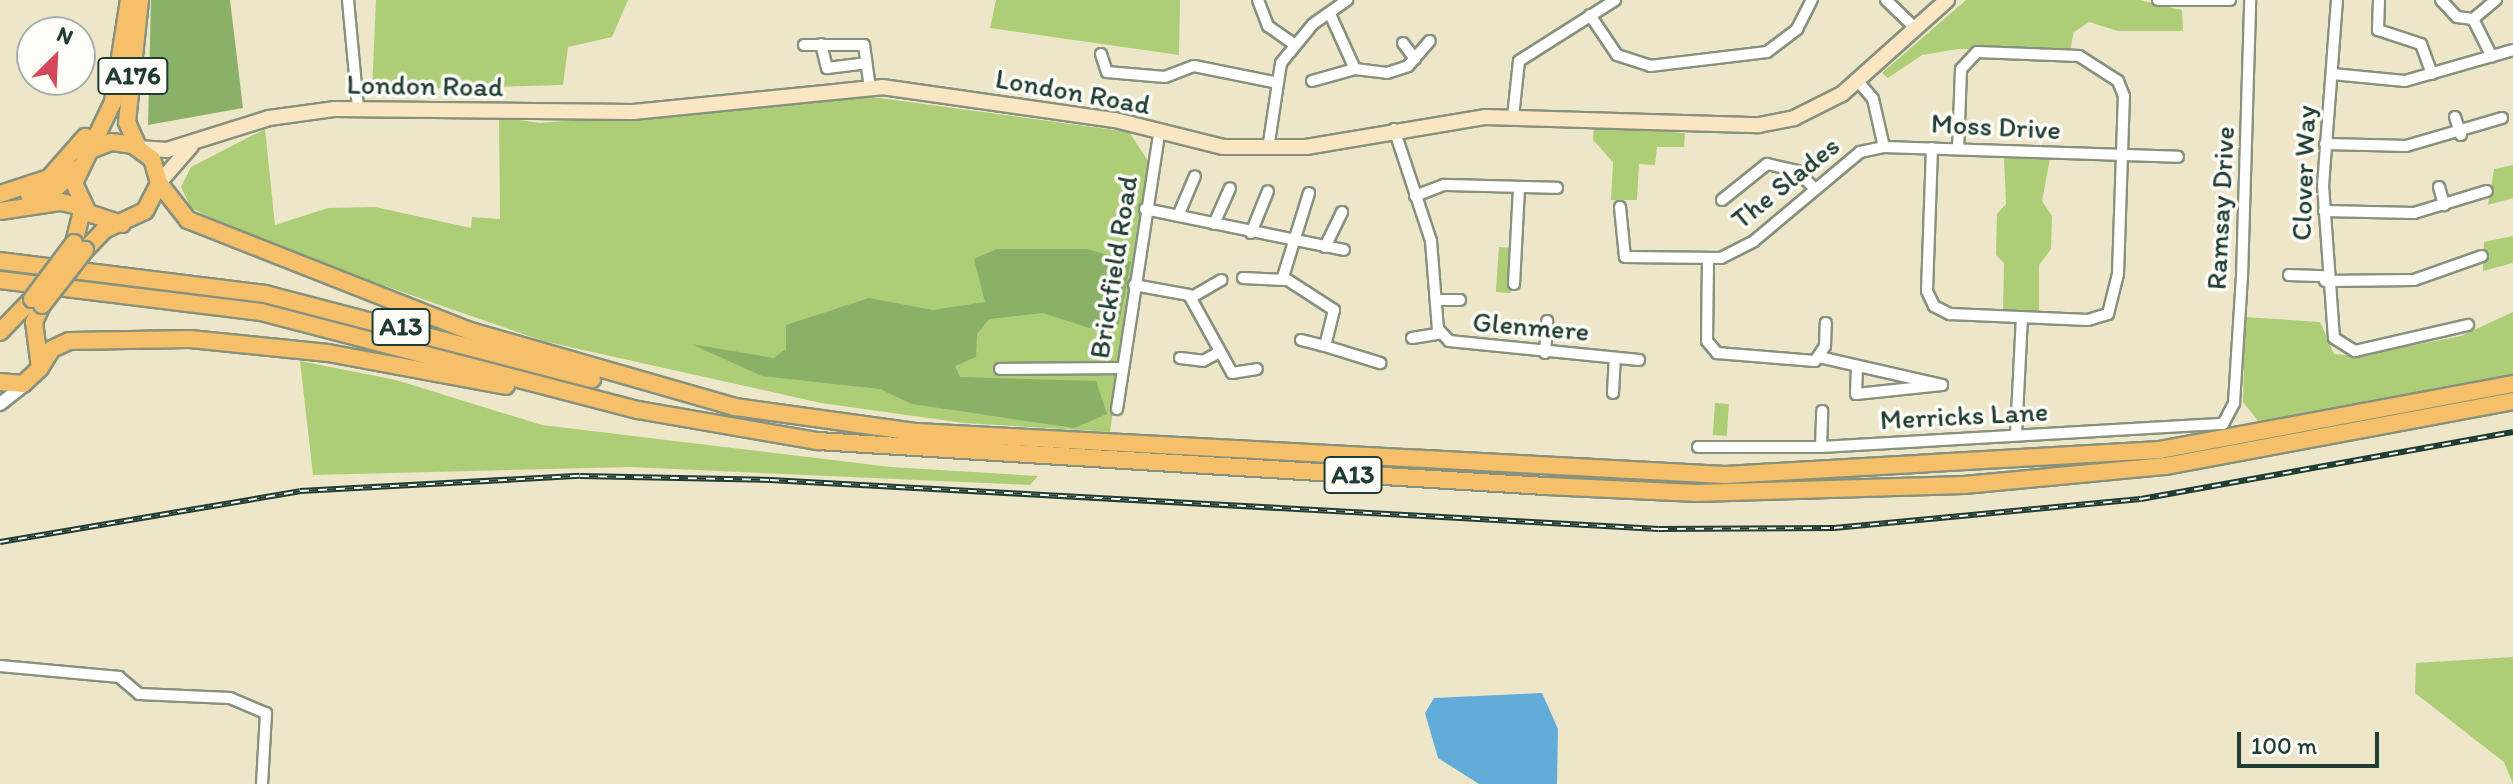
<!DOCTYPE html>
<style>
body{margin:0}
#map{position:relative;width:2513px;height:784px;overflow:hidden;background:#eee6c9;font-family:Itim,sans-serif}
div>[style]{position:absolute}
[style*='--x']{left:calc(var(--x)*1px);top:calc(var(--y)*1px);width:calc(var(--w)*1px);rotate:calc(var(--a)*1deg)}
.green>*{inset:0;background:#adce76;transform-origin:0 0}
.forest>*{inset:0;background:#8ab167}
.water>*{inset:0;background:#62acda}
.roads{filter:drop-shadow(2px 0 #86927e) drop-shadow(-2px 0 #86927e) drop-shadow(0 2px #86927e) drop-shadow(0 -2px #86927e)}
.minor>*{height:10px;margin:-5px;padding:0 5px;transform-origin:5px;border-radius:5px;background:#fff}
.tertiary>*{height:12px;margin:-6px;padding:0 6px;transform-origin:6px;border-radius:6px;background:#fff}
.secondary>*{height:14px;margin:-7px;padding:0 7px;transform-origin:7px;border-radius:7px;background:#fbe6c4}
.primary>*{height:16px;margin:-8px;padding:0 8px;transform-origin:8px;border-radius:8px;background:#f6c06b}
.trunk>*{height:16px;margin:-8px;padding:0 8px;transform-origin:8px;border-radius:8px;background:#f6c06b}
.rail>*{height:6px;margin-top:-3px;transform-origin:0;background:repeating-linear-gradient(90deg,#fdfcf7 0 9px,#1f3d34 0 18px);box-sizing:border-box;border-block:2px solid #1f3d34}
.bridges{filter:drop-shadow(2px 0 #86927e) drop-shadow(-2px 0 #86927e) drop-shadow(0 2px #86927e) drop-shadow(0 -2px #86927e)}
.primary-bridge>*{height:16px;margin:-8px;padding:0 8px;transform-origin:8px;border-radius:8px;background:#f6c06b}
span{translate:-50% -50%;white-space:nowrap;text-align:center;line-height:1.15;-webkit-text-stroke:7px #fdfcf7;paint-order:stroke}
.shield-label span{padding:2px 6px;background:#fdfcf7;border:2px solid;border-radius:6px;-webkit-text-stroke-width:0}
.shield-label{font-size:26px;color:#1f3d34;font-weight:700}
.street-label{font-size:28px;color:#1f3d34}
.north{position:absolute;left:16px;top:16px;width:80px;height:80px;box-sizing:border-box;background:#fdfcf7;border:2px solid #a4b0a9;border-radius:50%;rotate:24deg;font-size:22px;font-weight:700;line-height:32px;text-align:center;color:#1f3d34}
.north::after{content:'';display:block;margin:auto;width:28px;height:36px;background:#d1495b;clip-path:polygon(50% 0,100% 100%,50% 72%,0 100%)}
.scale{position:absolute;left:2237px;top:732px;width:142px;height:36px;box-sizing:border-box;border:4px solid #1f3d34;border-top:0;padding-left:10px;font-size:24px;line-height:28px;white-space:nowrap;color:#1f3d34;-webkit-text-stroke:6px #fdfcf7;paint-order:stroke}
</style>
<div id="map">
<div class="green">
<div style="clip-path:polygon(376px 0,628px 0,612px 37px,568px 47px,563px 85px,372px 90px)"></div>
<div style="clip-path:polygon(996px 0,1180px 0,1179px 55px,990px 28px)"></div>
<div style="clip-path:polygon(1966px 0,2139px 0,2182px 10px,2183px 31px,2118px 31px,2089px 22px,2074px 32px,2070px 50px,1958px 49px,1922px 55px,1888px 78px,1882px 73px)"></div>
<div style="clip-path:polygon(865px 96px,1129px 132px,1149px 162px,1110px 432px,964px 423px,821px 403px,543px 341px,259px 242px,191px 208px,181px 187px,191px 167px,265px 129px,275px 225px,328px 208px,375px 207px,471px 228px,472px 217px,500px 219px,499px 117px,540px 123px)"></div>
<div style="clip-path:polygon(1594px 127px,1685px 133px,1684px 147px,1657px 147px,1655px 165px,1639px 164px,1637px 200px,1611px 200px,1613px 162px,1593px 140px)"></div>
<div style="clip-path:polygon(2004px 158px,2050px 159px,2042px 201px,2052px 216px,2051px 249px,2039px 265px,2039px 311px,2003px 310px,2004px 263px,1996px 255px,1997px 214px,2006px 204px)"></div>
<div style="clip-path:polygon(2513px 165px,2513px 198px,2488px 205px,2494px 169px)"></div>
<div style="clip-path:polygon(2513px 236px,2513px 263px,2483px 271px,2484px 242px)"></div>
<div style="left:1499px;top:247px;width:15px;height:45px;rotate:4deg"></div>
<div style="clip-path:polygon(2513px 312px,2513px 376px,2258px 421px,2243px 402px,2245px 317px,2320px 322px,2334px 354px,2358px 356px,2461px 336px)"></div>
<div style="clip-path:polygon(300px 361px,396px 380px,542px 425px,891px 467px,1038px 476px,1030px 485px,629px 467px,313px 475px)"></div>
<div style="left:1715px;top:403px;width:14px;height:32px;rotate:4deg"></div>
<div style="clip-path:polygon(2513px 657px,2513px 784px,2504px 762px,2415px 693px,2416px 663px)"></div>
</div>
<div class="forest">
<div style="clip-path:polygon(151px 0,230px 0,243px 108px,148px 125px)"></div>
<div style="clip-path:polygon(997px 249px,1087px 249px,1131px 262px,1119px 324px,1089px 328px,1043px 313px,989px 319px,977px 334px,976px 357px,955px 366px,960px 377px,1096px 381px,1107px 414px,1074px 428px,912px 404px,880px 389px,762px 376px,691px 344px,774px 358px,786px 349px,786px 325px,869px 298px,933px 310px,985px 302px,974px 259px)"></div>
</div>
<div class="water">
<div style="clip-path:polygon(1542px 693px,1558px 729px,1557px 784px,1479px 784px,1438px 758px,1425px 713px,1434px 698px)"></div>
</div>
<div class="roads">
<div class="minor">
<div style="--x:348;--y:0;--w:108;--a:84.7"></div>
<div style="--x:1258;--y:0;--w:28;--a:69"></div>
<div style="--x:1268;--y:26;--w:29;--a:35"></div>
<div style="--x:1886;--y:0;--w:42;--a:44"></div>
<div style="--x:2158;--y:0;--w:72;--a:0"></div>
<div style="--x:2337;--y:0;--w:186;--a:94.3"></div>
<div style="--x:2323;--y:185;--w:153;--a:85.9"></div>
<div style="--x:2334;--y:338;--w:25;--a:32"></div>
<div style="--x:2355;--y:351;--w:116;--a:-13"></div>
<div style="--x:2379;--y:0;--w:30;--a:92"></div>
<div style="--x:2378;--y:30;--w:45;--a:18"></div>
<div style="--x:2421;--y:44;--w:32;--a:70"></div>
<div style="--x:2441;--y:0;--w:23;--a:47"></div>
<div style="--x:2457;--y:17;--w:16;--a:7"></div>
<div style="--x:2473;--y:19;--w:42;--a:63.4"></div>
<div style="--x:1330;--y:14;--w:60;--a:65.6"></div>
<div style="--x:1355;--y:69;--w:32;--a:7"></div>
<div style="--x:1387;--y:73;--w:22;--a:-18"></div>
<div style="--x:1408;--y:66;--w:33;--a:-49"></div>
<div style="--x:1590;--y:15;--w:48;--a:56"></div>
<div style="--x:1617;--y:55;--w:35;--a:18"></div>
<div style="--x:1650;--y:66;--w:118;--a:-6.8"></div>
<div style="--x:1767;--y:52;--w:38;--a:-37"></div>
<div style="--x:1797;--y:29;--w:33;--a:-63"></div>
<div style="--x:2473;--y:19;--w:30;--a:-40"></div>
<div style="--x:1403;--y:43;--w:20;--a:53"></div>
<div style="--x:821;--y:44;--w:25;--a:76"></div>
<div style="--x:827;--y:68;--w:39;--a:-7"></div>
<div style="--x:804;--y:45;--w:60;--a:0"></div>
<div style="--x:864;--y:45;--w:43;--a:82.1"></div>
<div style="--x:1101;--y:54;--w:19;--a:72"></div>
<div style="--x:1107;--y:72;--w:58;--a:4.9"></div>
<div style="--x:1165;--y:77;--w:31;--a:-21"></div>
<div style="--x:1194;--y:66;--w:81;--a:11.4"></div>
<div style="--x:2332;--y:74;--w:73;--a:5.5"></div>
<div style="--x:2405;--y:81;--w:112;--a:-16"></div>
<div style="--x:1312;--y:81;--w:45;--a:-15.6"></div>
<div style="--x:1858;--y:81;--w:23;--a:50"></div>
<div style="--x:1873;--y:99;--w:49;--a:77.1"></div>
<div style="--x:1884;--y:147;--w:294;--a:1.9"></div>
<div style="--x:1513;--y:117;--w:56;--a:-83.9"></div>
<div style="--x:1519;--y:61;--w:114;--a:-32.4"></div>
<div style="--x:2455;--y:117;--w:19;--a:72"></div>
<div style="--x:1394;--y:129;--w:118;--a:71.7"></div>
<div style="--x:1431;--y:241;--w:88;--a:85.5"></div>
<div style="--x:1438;--y:329;--w:16;--a:47"></div>
<div style="--x:1449;--y:341;--w:191;--a:5.7"></div>
<div style="--x:2325;--y:144;--w:81;--a:1.4"></div>
<div style="--x:2406;--y:146;--w:100;--a:-16.3"></div>
<div style="--x:1932;--y:148;--w:143;--a:92"></div>
<div style="--x:1927;--y:291;--w:17;--a:65"></div>
<div style="--x:1934;--y:306;--w:18;--a:27"></div>
<div style="--x:1950;--y:314;--w:138;--a:2.5"></div>
<div style="--x:2088;--y:320;--w:21;--a:-17"></div>
<div style="--x:2108;--y:314;--w:41;--a:-76"></div>
<div style="--x:2118;--y:274;--w:178;--a:-88.1"></div>
<div style="--x:2124;--y:96;--w:16;--a:-112"></div>
<div style="--x:2118;--y:81;--w:46;--a:-147.3"></div>
<div style="--x:2079;--y:56;--w:102;--a:-177.8"></div>
<div style="--x:1977;--y:52;--w:23;--a:133"></div>
<div style="--x:1961;--y:69;--w:80;--a:92.1"></div>
<div style="--x:1268;--y:149;--w:87;--a:-81.4"></div>
<div style="--x:1281;--y:63;--w:50;--a:-50.6"></div>
<div style="--x:1313;--y:24;--w:42;--a:-35.2"></div>
<div style="--x:2439;--y:187;--w:19;--a:74"></div>
<div style="--x:1415;--y:196;--w:31;--a:-21"></div>
<div style="--x:1444;--y:185;--w:113;--a:1.5"></div>
<div style="--x:1722;--y:200;--w:58;--a:-38.7"></div>
<div style="--x:1767;--y:164;--w:31;--a:13"></div>
<div style="--x:1797;--y:171;--w:24;--a:45"></div>
<div style="--x:1620;--y:207;--w:50;--a:84.3"></div>
<div style="--x:1625;--y:257;--w:96;--a:0.6"></div>
<div style="--x:1721;--y:258;--w:37;--a:-27"></div>
<div style="--x:1754;--y:241;--w:138;--a:-40"></div>
<div style="--x:1860;--y:152;--w:25;--a:-12"></div>
<div style="--x:1145;--y:209;--w:203;--a:11.6"></div>
<div style="--x:2324;--y:211;--w:90;--a:1.3"></div>
<div style="--x:2414;--y:213;--w:76;--a:-16.8"></div>
<div style="--x:1178;--y:216;--w:43;--a:-67"></div>
<div style="--x:1214;--y:224;--w:39;--a:-66"></div>
<div style="--x:1251;--y:233;--w:45;--a:-68"></div>
<div style="--x:1325;--y:247;--w:39;--a:-64"></div>
<div style="--x:1708;--y:260;--w:81;--a:90.7"></div>
<div style="--x:1707;--y:341;--w:16;--a:50"></div>
<div style="--x:1717;--y:353;--w:98;--a:4.7"></div>
<div style="--x:1815;--y:361;--w:18;--a:-56"></div>
<div style="--x:1825;--y:346;--w:23;--a:-88"></div>
<div style="--x:2289;--y:275;--w:35;--a:2"></div>
<div style="--x:1243;--y:278;--w:41;--a:2.8"></div>
<div style="--x:2325;--y:281;--w:89;--a:-0.6"></div>
<div style="--x:2414;--y:280;--w:72;--a:-19.4"></div>
<div style="--x:1514;--y:284;--w:97;--a:-87"></div>
<div style="--x:1134;--y:285;--w:56;--a:10.3"></div>
<div style="--x:1189;--y:295;--w:89;--a:61.1"></div>
<div style="--x:1232;--y:373;--w:25;--a:-9"></div>
<div style="--x:1192;--y:297;--w:34;--a:-30"></div>
<div style="--x:1437;--y:300;--w:23;--a:0"></div>
<div style="--x:1412;--y:338;--w:30;--a:-9"></div>
<div style="--x:1301;--y:340;--w:25;--a:14"></div>
<div style="--x:1325;--y:346;--w:37;--a:-76"></div>
<div style="--x:1334;--y:310;--w:61;--a:-147.1"></div>
<div style="--x:1283;--y:277;--w:88;--a:-72.8"></div>
<div style="--x:1325;--y:346;--w:58;--a:17.2"></div>
<div style="--x:1545;--y:353;--w:32;--a:-86"></div>
<div style="--x:1819;--y:357;--w:126;--a:12.8"></div>
<div style="--x:1942;--y:385;--w:86;--a:174"></div>
<div style="--x:1856;--y:394;--w:27;--a:-88"></div>
<div style="--x:1180;--y:358;--w:23;--a:7"></div>
<div style="--x:1203;--y:361;--w:18;--a:-29"></div>
<div style="--x:1000;--y:369;--w:122;--a:-0.5"></div>
<div style="--x:1613;--y:393;--w:35;--a:-87"></div>
<div style="--x:1117;--y:409;--w:279;--a:-81.3"></div>
<div style="--x:2016;--y:435;--w:118;--a:-87.1"></div>
<div style="--x:1698;--y:447;--w:123;--a:0"></div>
<div style="--x:1821;--y:447;--w:403;--a:-3.3"></div>
<div style="--x:2223;--y:424;--w:24;--a:-62"></div>
<div style="--x:2234;--y:403;--w:126;--a:-86.4"></div>
<div style="--x:2242;--y:277;--w:277;--a:-88.3"></div>
<div style="--x:1821;--y:447;--w:36;--a:-88"></div>
<div style="--x:0;--y:666;--w:120;--a:5.3"></div>
<div style="--x:119;--y:677;--w:26;--a:40"></div>
<div style="--x:139;--y:694;--w:91;--a:2.5"></div>
<div style="--x:230;--y:698;--w:39;--a:23"></div>
<div style="--x:266;--y:713;--w:71;--a:93.2"></div>
</div>
<div class="tertiary">
<div style="--x:0;--y:404;--w:34;--a:-38"></div>
</div>
<div class="secondary">
<div style="--x:139;--y:148;--w:28;--a:4"></div>
<div style="--x:167;--y:150;--w:107;--a:-17.4"></div>
<div style="--x:269;--y:118;--w:67;--a:-7.8"></div>
<div style="--x:335;--y:109;--w:298;--a:0.6"></div>
<div style="--x:633;--y:112;--w:250;--a:-5.7"></div>
<div style="--x:882;--y:87;--w:235;--a:8.1"></div>
<div style="--x:1115;--y:120;--w:111;--a:14"></div>
<div style="--x:1223;--y:147;--w:83;--a:0"></div>
<div style="--x:1306;--y:147;--w:181;--a:-9.5"></div>
<div style="--x:1485;--y:117;--w:274;--a:1.7"></div>
<div style="--x:1759;--y:125;--w:36;--a:-11"></div>
<div style="--x:1794;--y:118;--w:54;--a:-26.6"></div>
<div style="--x:1842;--y:94;--w:141;--a:-41.8"></div>
<div style="--x:159;--y:183;--w:49;--a:-49.1"></div>
</div>
<div class="primary">
<div style="--x:138;--y:147;--w:27;--a:-114"></div>
<div style="--x:127;--y:122;--w:123;--a:-83.9"></div>
<div style="--x:0;--y:194;--w:52;--a:-18.1"></div>
<div style="--x:49;--y:178;--w:55;--a:-48.7"></div>
<div style="--x:29;--y:195;--w:29;--a:-16"></div>
<div style="--x:57;--y:187;--w:27;--a:-42"></div>
<div style="--x:0;--y:211;--w:62;--a:-8.4"></div>
<div style="--x:61;--y:202;--w:23;--a:13"></div>
<div style="--x:122;--y:224;--w:36;--a:-162"></div>
<div style="--x:88;--y:213;--w:33;--a:-115"></div>
<div style="--x:74;--y:183;--w:90;--a:-64.3"></div>
<div style="--x:113;--y:102;--w:103;--a:-81.1"></div>
<div style="--x:74;--y:243;--w:37;--a:-76"></div>
<div style="--x:85;--y:250;--w:28;--a:-46"></div>
<div style="--x:104;--y:230;--w:45;--a:-24.9"></div>
<div style="--x:145;--y:211;--w:31;--a:-63"></div>
<div style="--x:159;--y:183;--w:25;--a:-106"></div>
<div style="--x:152;--y:159;--w:24;--a:-144"></div>
<div style="--x:133;--y:145;--w:22;--a:-172"></div>
<div style="--x:111;--y:142;--w:25;--a:159"></div>
<div style="--x:0;--y:332;--w:46;--a:-45.9"></div>
<div style="--x:0;--y:382;--w:23;--a:5"></div>
<div style="--x:23;--y:384;--w:23;--a:-43"></div>
<div style="--x:40;--y:368;--w:46;--a:-97.4"></div>
<div style="--x:34;--y:322;--w:19;--a:-65"></div>
</div>
<div class="trunk">
<div style="--x:159;--y:183;--w:47;--a:51.9"></div>
<div style="--x:188;--y:220;--w:303;--a:21.5"></div>
<div style="--x:470;--y:331;--w:276;--a:16"></div>
<div style="--x:735;--y:407;--w:183;--a:7.9"></div>
<div style="--x:916;--y:432;--w:810;--a:3.04"></div>
<div style="--x:1725;--y:475;--w:436;--a:-3.3"></div>
<div style="--x:2160;--y:450;--w:359;--a:-10.6"></div>
<div style="--x:0;--y:261;--w:267;--a:7.1"></div>
<div style="--x:265;--y:294;--w:338;--a:14.6"></div>
<div style="--x:0;--y:280;--w:263;--a:7"></div>
<div style="--x:261;--y:312;--w:390;--a:14.6"></div>
<div style="--x:638;--y:410;--w:183;--a:9.8"></div>
<div style="--x:818;--y:441;--w:729;--a:3.54"></div>
<div style="--x:1546;--y:486;--w:151;--a:2.7"></div>
<div style="--x:1697;--y:493;--w:267;--a:-1.7"></div>
<div style="--x:1964;--y:485;--w:203;--a:-5.4"></div>
<div style="--x:2166;--y:466;--w:353;--a:-10.6"></div>
<div style="--x:40;--y:368;--w:22;--a:-58"></div>
<div style="--x:52;--y:349;--w:19;--a:-25"></div>
<div style="--x:69;--y:341;--w:121;--a:-0.9"></div>
<div style="--x:190;--y:339;--w:139;--a:5.8"></div>
<div style="--x:328;--y:353;--w:181;--a:10.5"></div>
</div>
</div>
<div class="rail">
<div style="--x:0;--y:542;--w:304;--a:-9.6"></div>
<div style="--x:300;--y:491;--w:280;--a:-3.1"></div>
<div style="--x:580;--y:476;--w:190;--a:1.2"></div>
<div style="--x:770;--y:480;--w:890;--a:3.15"></div>
<div style="--x:1659;--y:529;--w:175;--a:-0.3"></div>
<div style="--x:1834;--y:528;--w:308;--a:-5.4"></div>
<div style="--x:2141;--y:499;--w:378;--a:-10.2"></div>
</div>
<div class="bridges">
<div class="primary-bridge">
<div style="--x:32;--y:299;--w:70;--a:-53.1"></div>
<div style="--x:42;--y:305;--w:70;--a:-52"></div>
</div>
</div>
<div class="shield-label">
<span style="left:133px;top:76px">A176</span>
<span style="left:401px;top:327px">A13</span>
<span style="left:1353px;top:475px">A13</span>
</div>
<div class="street-label">
<span style="left:425px;top:85px;rotate:1deg">London Road</span>
<span style="left:1073px;top:91px;rotate:10deg">London Road</span>
<span style="left:1996px;top:126px;rotate:3deg">Moss Drive</span>
<span style="left:2303px;top:173px;rotate:-88deg">Clover Way</span>
<span style="left:1785px;top:182px;rotate:-39deg">The Slades</span>
<span style="left:2220px;top:208px;rotate:-87deg">Ramsay Drive</span>
<span style="left:1113px;top:267px;rotate:-81deg">Brickfield Road</span>
<span style="left:1531px;top:326px;rotate:5deg">Glenmere</span>
<span style="left:1964px;top:415px;rotate:-3deg">Merricks Lane</span>
</div>
<div class="north">N</div>
<div class="scale">100 m</div>
</div>
